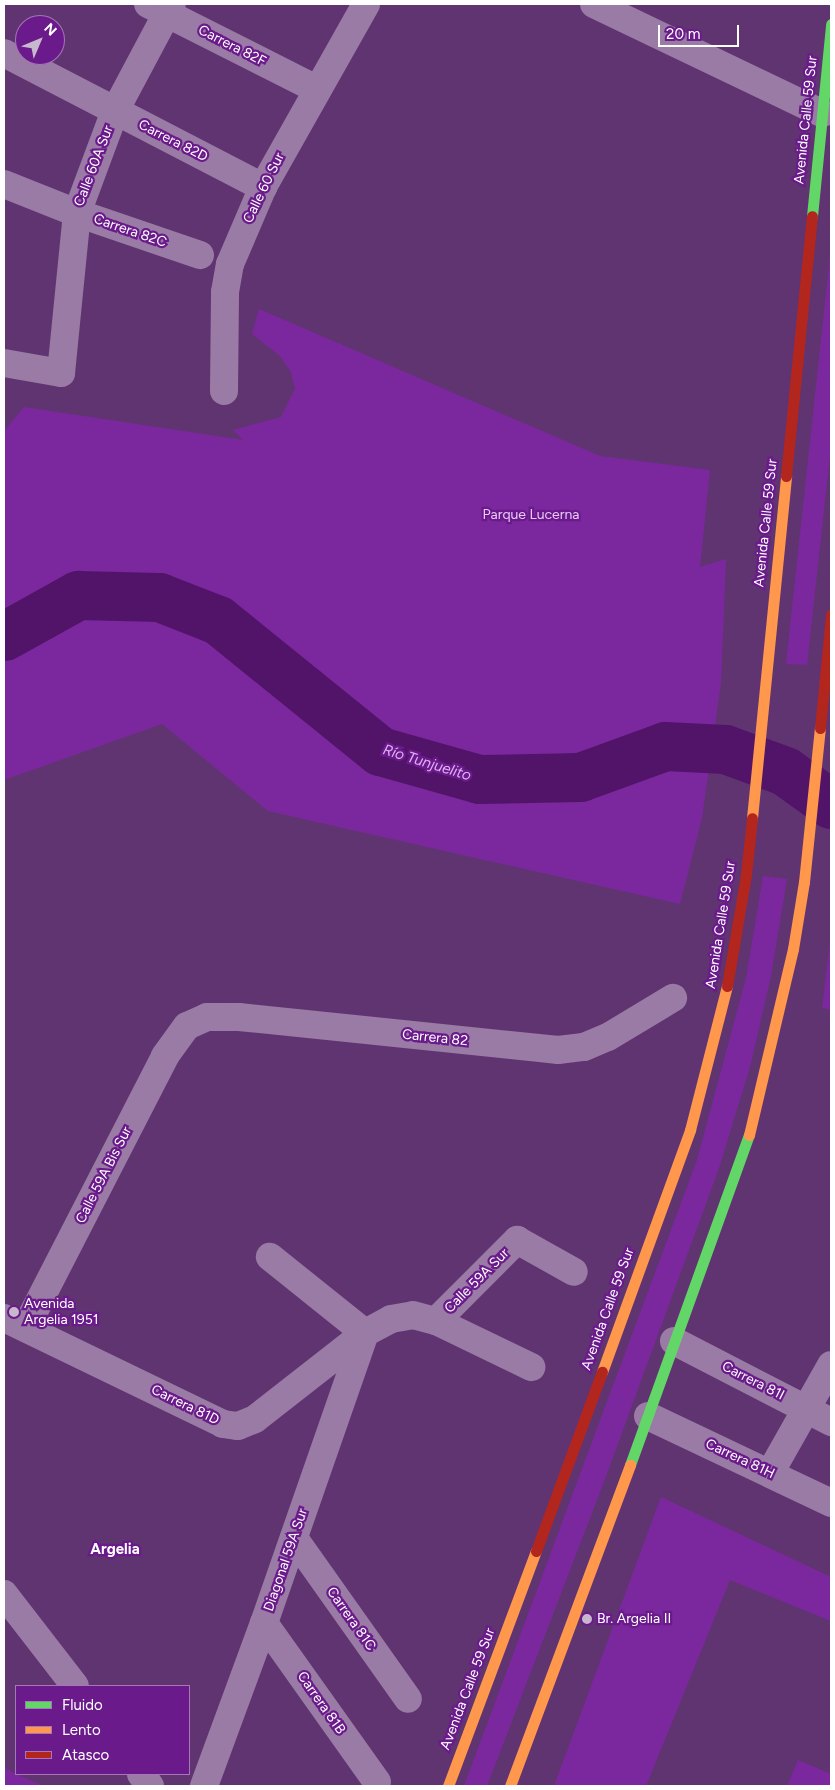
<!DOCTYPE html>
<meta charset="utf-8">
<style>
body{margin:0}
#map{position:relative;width:835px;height:1790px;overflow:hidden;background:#603471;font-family:Figtree,sans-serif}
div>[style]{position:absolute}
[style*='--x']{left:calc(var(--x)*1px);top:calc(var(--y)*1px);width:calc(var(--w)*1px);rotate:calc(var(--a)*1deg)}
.green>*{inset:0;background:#7b289f}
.river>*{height:49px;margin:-24.5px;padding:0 24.5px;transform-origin:24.5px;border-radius:24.5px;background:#521469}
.street>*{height:28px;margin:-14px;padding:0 14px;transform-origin:14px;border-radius:14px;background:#9a7ba5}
.fast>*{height:11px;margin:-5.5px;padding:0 5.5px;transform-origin:5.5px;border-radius:5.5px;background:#63d668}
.slow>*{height:11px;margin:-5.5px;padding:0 5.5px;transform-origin:5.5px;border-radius:5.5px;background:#ff974d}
.jam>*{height:11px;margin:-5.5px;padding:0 5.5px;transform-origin:5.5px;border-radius:5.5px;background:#b3261e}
.dots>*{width:14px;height:14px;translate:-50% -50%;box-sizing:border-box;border:2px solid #6b1a8b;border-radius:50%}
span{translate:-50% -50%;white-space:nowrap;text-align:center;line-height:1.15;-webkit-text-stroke:4.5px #6b1a8b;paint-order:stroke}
.street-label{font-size:14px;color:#fff}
.park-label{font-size:14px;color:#ebcafa}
.poi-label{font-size:14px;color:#fff}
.left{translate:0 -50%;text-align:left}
.water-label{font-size:15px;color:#e0b0f4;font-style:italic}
.neighbourhood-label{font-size:15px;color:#fff;font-weight:700}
.frame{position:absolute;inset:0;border:5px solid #fff;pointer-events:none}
.legend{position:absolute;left:15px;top:1685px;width:175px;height:90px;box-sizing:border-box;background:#6b1a8b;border:1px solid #a676b9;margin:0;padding:6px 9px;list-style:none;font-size:15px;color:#fff}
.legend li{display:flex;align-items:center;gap:10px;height:25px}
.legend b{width:25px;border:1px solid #a676b9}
.north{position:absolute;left:15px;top:15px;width:50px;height:50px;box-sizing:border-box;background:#6b1a8b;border:1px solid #a676b9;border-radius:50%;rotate:45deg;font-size:14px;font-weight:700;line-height:20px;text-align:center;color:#fff}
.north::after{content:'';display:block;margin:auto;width:18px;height:22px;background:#c7b8cd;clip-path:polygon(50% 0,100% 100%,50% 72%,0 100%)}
.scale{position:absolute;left:658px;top:25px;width:81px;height:22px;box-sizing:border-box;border:2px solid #fff;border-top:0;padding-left:6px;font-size:15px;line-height:18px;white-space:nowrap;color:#fff;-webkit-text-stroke:4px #6b1a8b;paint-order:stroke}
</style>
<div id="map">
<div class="green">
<div style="clip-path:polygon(831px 247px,831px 446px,807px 665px,786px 664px)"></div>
<div style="clip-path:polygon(259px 309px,600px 456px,710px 470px,700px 567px,726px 559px,721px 683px,702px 818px,680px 904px,268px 811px,162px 724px,4px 780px,4px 431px,24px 407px,243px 440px,233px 430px,281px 417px,295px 389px,291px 372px,280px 356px,252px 334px)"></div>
<div style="clip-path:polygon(763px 876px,787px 879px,771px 976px,750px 1067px,719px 1168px,605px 1479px,487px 1786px,464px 1786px,697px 1160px,746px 978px)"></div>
<div style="clip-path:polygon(831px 935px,831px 1010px,822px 1008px)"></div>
<div style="clip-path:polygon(661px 1497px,831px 1577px,831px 1621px,730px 1580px,646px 1786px,554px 1786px)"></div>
<div style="clip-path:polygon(798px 1760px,831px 1774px,831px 1786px,787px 1786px)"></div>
<div style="clip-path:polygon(4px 1767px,16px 1774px,43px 1786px,4px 1786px)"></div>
</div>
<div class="river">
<div style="--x:4;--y:636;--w:85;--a:-29"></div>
<div style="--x:78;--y:595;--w:81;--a:1.4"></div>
<div style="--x:159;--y:597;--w:63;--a:21.3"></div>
<div style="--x:218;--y:620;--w:208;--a:39"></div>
<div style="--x:380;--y:751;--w:103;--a:15.8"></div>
<div style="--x:479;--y:779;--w:101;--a:-1.1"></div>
<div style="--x:580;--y:777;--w:90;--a:-20"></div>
<div style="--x:665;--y:746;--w:60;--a:2.9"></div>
<div style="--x:725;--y:749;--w:64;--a:20.1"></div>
<div style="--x:785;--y:771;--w:57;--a:35.7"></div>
</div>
<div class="street">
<div style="--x:148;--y:4;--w:188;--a:26.8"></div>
<div style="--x:594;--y:4;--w:253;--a:25.6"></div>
<div style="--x:4;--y:53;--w:292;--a:27.4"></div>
<div style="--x:4;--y:184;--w:79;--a:21.7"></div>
<div style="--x:77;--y:213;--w:130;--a:18.9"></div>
<div style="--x:4;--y:363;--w:58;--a:10"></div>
<div style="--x:61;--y:373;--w:161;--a:-84.3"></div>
<div style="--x:77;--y:213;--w:109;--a:-69.6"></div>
<div style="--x:115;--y:111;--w:121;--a:-62"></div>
<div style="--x:224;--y:391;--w:99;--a:-89.4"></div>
<div style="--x:225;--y:292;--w:28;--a:-80"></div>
<div style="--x:230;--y:264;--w:84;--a:-66.8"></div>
<div style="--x:263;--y:187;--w:210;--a:-60.6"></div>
<div style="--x:4;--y:1318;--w:243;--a:25.8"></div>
<div style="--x:223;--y:1424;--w:15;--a:8"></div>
<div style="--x:238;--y:1426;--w:18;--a:-22"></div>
<div style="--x:255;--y:1419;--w:140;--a:-38"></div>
<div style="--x:365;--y:1333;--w:30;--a:-28"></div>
<div style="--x:391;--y:1319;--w:22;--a:-10"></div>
<div style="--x:413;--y:1315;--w:24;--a:15"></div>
<div style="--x:436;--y:1321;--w:106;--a:25.8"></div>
<div style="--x:436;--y:1321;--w:115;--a:-45"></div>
<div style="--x:517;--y:1240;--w:65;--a:29.3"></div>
<div style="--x:26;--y:1327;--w:305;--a:-62.8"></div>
<div style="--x:165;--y:1056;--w:37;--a:-54"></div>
<div style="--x:187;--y:1026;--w:22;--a:-24"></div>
<div style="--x:207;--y:1017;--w:32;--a:0"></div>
<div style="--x:239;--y:1017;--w:321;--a:5.9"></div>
<div style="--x:558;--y:1050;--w:26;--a:-7"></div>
<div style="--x:584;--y:1047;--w:26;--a:-23"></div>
<div style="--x:608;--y:1037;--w:76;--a:-31"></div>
<div style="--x:674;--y:1341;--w:177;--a:27.3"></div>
<div style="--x:648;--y:1416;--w:203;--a:25.4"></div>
<div style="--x:770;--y:1473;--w:124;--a:-60.5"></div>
<div style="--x:294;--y:1538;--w:197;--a:54.7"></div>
<div style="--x:4;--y:1594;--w:116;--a:52.3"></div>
<div style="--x:264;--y:1623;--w:195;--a:54.6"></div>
<div style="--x:141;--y:1774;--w:15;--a:53"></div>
<div style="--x:204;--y:1786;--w:174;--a:-69.8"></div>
<div style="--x:264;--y:1623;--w:307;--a:-70.8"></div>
<div style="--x:365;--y:1333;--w:122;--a:-141.3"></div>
</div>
<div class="fast">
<div style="--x:812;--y:216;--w:193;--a:-84.3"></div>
<div style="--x:630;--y:1465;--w:351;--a:-70.2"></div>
</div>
<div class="slow">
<div style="--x:752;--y:818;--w:344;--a:-84.3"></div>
<div style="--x:749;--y:1135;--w:191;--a:-76.7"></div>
<div style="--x:793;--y:949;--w:68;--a:-80.7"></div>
<div style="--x:804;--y:882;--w:155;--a:-84.1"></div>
<div style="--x:602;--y:1372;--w:258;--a:-70"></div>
<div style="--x:690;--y:1130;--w:149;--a:-75.6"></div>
<div style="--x:448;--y:1786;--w:251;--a:-69.5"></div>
<div style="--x:510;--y:1786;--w:343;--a:-69.5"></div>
</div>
<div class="jam">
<div style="--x:786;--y:476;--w:261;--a:-84.3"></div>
<div style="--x:820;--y:728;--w:114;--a:-84.4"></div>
<div style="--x:727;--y:986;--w:113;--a:-80.3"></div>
<div style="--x:746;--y:875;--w:57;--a:-84"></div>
<div style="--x:536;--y:1551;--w:191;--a:-69.8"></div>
</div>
<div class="dots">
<div style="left:14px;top:1312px;background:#c7b8cd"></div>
<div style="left:587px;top:1619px;background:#c7b8cd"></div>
</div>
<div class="street-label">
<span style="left:232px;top:46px;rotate:27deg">Carrera 82F</span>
<span style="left:806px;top:120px;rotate:-84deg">Avenida Calle 59 Sur</span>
<span style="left:173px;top:141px;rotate:27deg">Carrera 82D</span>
<span style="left:94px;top:166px;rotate:-69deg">Calle 60A Sur</span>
<span style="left:264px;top:188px;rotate:-64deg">Calle 60 Sur</span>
<span style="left:130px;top:231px;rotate:19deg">Carrera 82C</span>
<span style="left:766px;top:523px;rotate:-84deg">Avenida Calle 59 Sur</span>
<span style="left:721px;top:925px;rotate:-81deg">Avenida Calle 59 Sur</span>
<span style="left:435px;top:1038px;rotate:6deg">Carrera 82</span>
<span style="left:104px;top:1175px;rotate:-63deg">Calle 59A Bis Sur</span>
<span style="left:477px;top:1281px;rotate:-45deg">Calle 59A Sur</span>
<span style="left:608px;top:1309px;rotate:-70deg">Avenida Calle 59 Sur</span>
<span style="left:753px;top:1381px;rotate:27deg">Carrera 81I</span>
<span style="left:185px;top:1405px;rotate:26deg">Carrera 81D</span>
<span style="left:740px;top:1459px;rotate:25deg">Carrera 81H</span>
<span style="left:286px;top:1560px;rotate:-71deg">Diagonal 59A Sur</span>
<span style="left:351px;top:1619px;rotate:55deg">Carrera 81C</span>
<span style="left:468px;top:1689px;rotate:-69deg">Avenida Calle 59 Sur</span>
<span style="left:321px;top:1703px;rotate:55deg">Carrera 81B</span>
</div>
<div class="park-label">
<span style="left:531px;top:515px">Parque Lucerna</span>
</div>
<div class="poi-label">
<span class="left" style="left:24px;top:1312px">Avenida<br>Argelia 1951</span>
<span class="left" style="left:597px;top:1619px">Br. Argelia II</span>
</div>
<div class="water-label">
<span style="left:427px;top:763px;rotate:17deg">Río Tunjuelito</span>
</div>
<div class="neighbourhood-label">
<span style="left:115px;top:1550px">Argelia</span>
</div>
<div class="frame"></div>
<ul class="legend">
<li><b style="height:6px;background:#63d668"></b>Fluido</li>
<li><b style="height:6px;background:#ff974d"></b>Lento</li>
<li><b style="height:6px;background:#b3261e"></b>Atasco</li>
</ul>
<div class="north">N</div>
<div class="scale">20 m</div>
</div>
